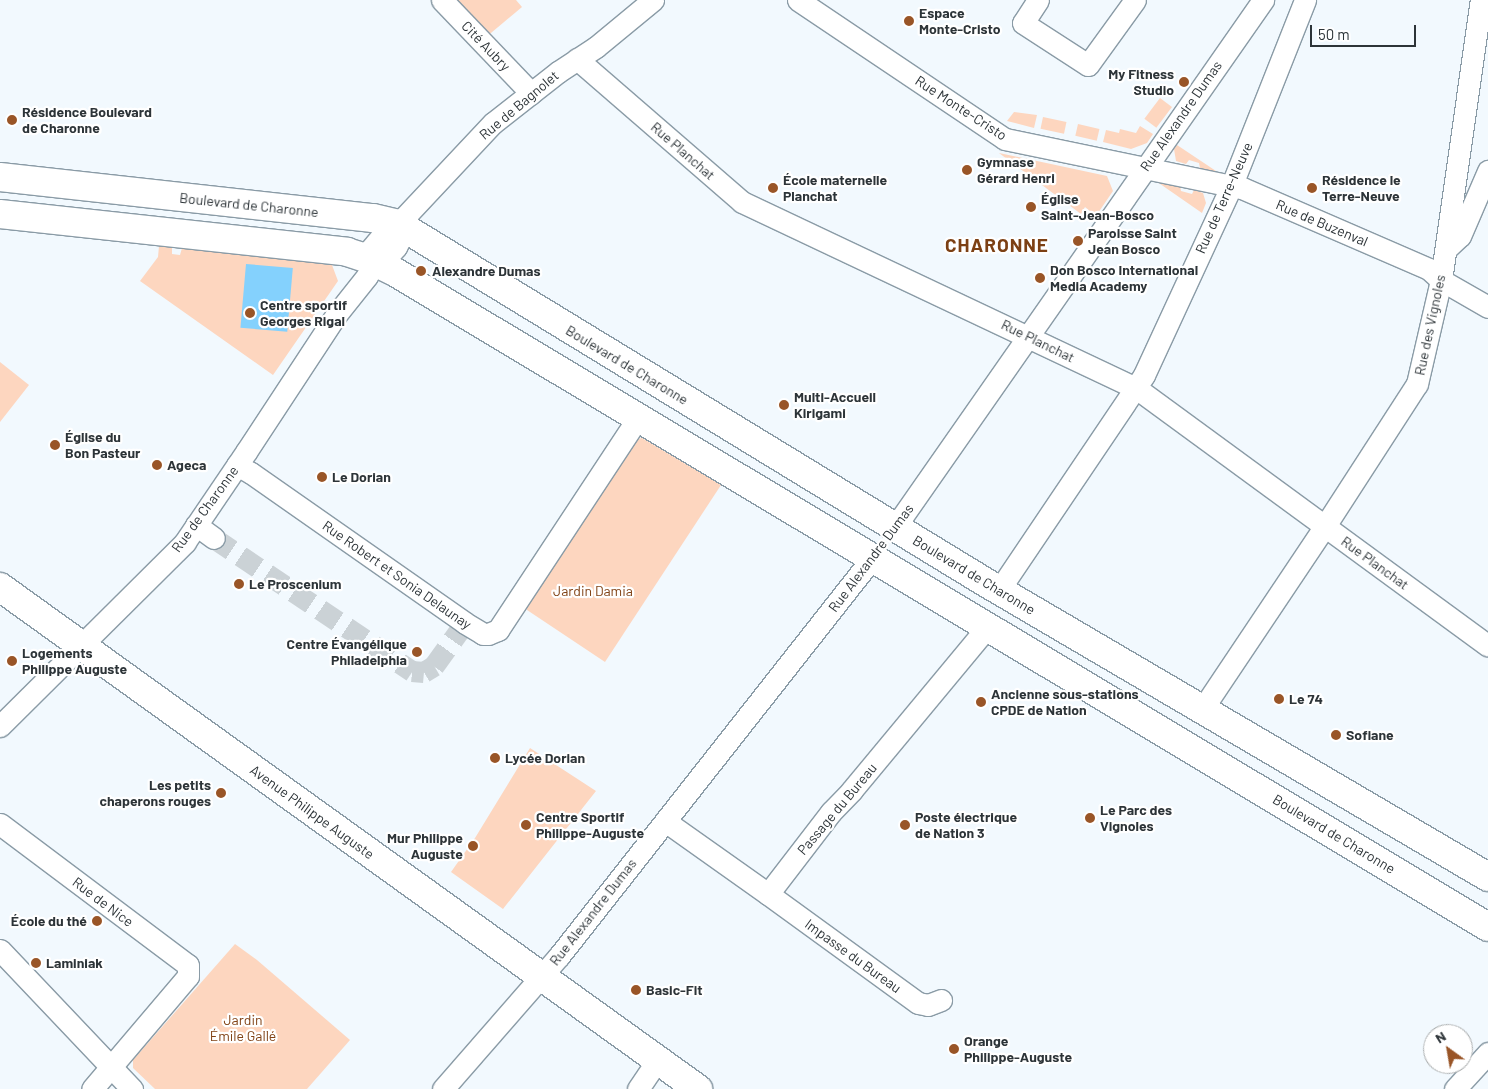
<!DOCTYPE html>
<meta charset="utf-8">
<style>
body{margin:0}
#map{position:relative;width:1488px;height:1089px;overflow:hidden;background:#f2f9fe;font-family:Barlow,sans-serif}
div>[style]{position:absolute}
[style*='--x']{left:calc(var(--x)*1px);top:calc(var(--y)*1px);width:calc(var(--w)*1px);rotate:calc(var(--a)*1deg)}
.green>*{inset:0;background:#fdd6bf;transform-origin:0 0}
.water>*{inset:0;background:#84d1fd;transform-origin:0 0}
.minor-tunnel>*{height:21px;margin-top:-10.5px;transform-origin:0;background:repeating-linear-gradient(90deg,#cbd2d6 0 21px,transparent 0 32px)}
.roads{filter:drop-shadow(1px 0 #8a9ba6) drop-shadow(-1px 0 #8a9ba6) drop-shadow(0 1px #8a9ba6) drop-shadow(0 -1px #8a9ba6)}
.minor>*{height:21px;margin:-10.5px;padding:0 10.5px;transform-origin:10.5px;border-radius:10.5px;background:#fff}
.major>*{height:28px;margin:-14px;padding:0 14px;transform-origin:14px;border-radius:14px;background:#fff}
.dots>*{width:14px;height:14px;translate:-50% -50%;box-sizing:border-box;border:2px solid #fff;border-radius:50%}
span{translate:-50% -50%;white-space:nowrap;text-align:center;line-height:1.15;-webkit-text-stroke:4.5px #fff;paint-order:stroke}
.poi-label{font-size:14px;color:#2d3438;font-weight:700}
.left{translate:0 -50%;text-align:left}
.right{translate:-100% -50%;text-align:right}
.street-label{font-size:14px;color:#2d3438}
.park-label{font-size:14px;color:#804215}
.district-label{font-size:19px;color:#7c4014;font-weight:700;letter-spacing:1px}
.north{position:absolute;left:1423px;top:1024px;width:50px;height:50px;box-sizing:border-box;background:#fff;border:1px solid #abaeaf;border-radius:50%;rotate:328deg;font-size:14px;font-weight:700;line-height:20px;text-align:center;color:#2d3438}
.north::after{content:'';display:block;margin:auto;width:18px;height:22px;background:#995527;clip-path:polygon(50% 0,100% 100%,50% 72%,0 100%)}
.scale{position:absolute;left:1310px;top:25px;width:106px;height:22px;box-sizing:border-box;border:2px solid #2d3438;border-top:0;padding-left:6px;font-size:15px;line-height:18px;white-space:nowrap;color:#2d3438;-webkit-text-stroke:4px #fff;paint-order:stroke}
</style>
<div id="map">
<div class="green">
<div style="clip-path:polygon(448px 0,516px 0,522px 7px,485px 38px)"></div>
<div style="left:1160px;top:98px;width:15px;height:26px;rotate:37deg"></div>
<div style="clip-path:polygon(1014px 112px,1037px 115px,1034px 128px,1007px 121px)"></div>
<div style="left:1043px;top:117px;width:24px;height:12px;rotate:12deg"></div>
<div style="left:1078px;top:124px;width:22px;height:12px;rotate:13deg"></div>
<div style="clip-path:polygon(1140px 126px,1153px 134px,1147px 143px,1131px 149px,1103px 142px,1106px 130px,1119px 133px,1120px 129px,1136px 133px)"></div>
<div style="clip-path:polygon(1177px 145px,1219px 173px,1200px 168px,1199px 163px,1189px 160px,1186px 164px,1176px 161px,1174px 149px)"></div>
<div style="clip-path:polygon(999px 153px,1107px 176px,1113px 191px,1096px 216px,1085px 207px,1081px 214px)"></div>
<div style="clip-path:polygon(1153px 179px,1180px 186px,1181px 191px,1192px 194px,1194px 190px,1203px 193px,1206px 203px,1202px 213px)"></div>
<div style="clip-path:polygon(159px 246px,172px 247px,172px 254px,180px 255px,182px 248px,332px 265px,338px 281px,273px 375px,140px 281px,158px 257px)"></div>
<div style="clip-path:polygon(0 362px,29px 385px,0 422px)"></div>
<div style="clip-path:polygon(642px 438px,721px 485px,605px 662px,527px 610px,526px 603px,635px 440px)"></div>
<div style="clip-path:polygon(530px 748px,596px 791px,503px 909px,451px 872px,475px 838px)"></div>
<div style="clip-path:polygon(235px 944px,257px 960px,350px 1040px,307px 1089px,155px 1089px,133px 1068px,133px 1060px)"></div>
</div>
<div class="water">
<div style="left:246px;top:264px;width:47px;height:64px;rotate:5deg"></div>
</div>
<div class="minor-tunnel">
<div style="--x:214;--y:538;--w:239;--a:33.9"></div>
<div style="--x:412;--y:671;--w:12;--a:5"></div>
<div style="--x:424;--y:672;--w:12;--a:-31"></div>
<div style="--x:434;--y:666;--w:53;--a:-54.2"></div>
</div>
<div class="roads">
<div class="minor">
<div style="--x:442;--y:0;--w:129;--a:46.3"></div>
<div style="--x:798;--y:0;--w:249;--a:33.9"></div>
<div style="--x:1005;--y:139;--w:242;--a:11.7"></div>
<div style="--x:1242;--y:188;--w:204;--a:23.4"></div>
<div style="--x:1429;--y:269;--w:16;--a:43"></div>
<div style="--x:1441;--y:280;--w:54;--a:29.9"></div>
<div style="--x:1038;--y:0;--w:27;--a:123"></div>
<div style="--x:1023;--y:23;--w:77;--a:32.9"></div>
<div style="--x:1088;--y:65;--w:80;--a:-54.1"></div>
<div style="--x:577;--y:59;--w:218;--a:40.9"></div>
<div style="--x:742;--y:202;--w:436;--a:25.3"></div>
<div style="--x:1136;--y:388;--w:436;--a:36.2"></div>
<div style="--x:1448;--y:247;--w:16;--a:-43"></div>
<div style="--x:1460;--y:236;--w:71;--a:-66.7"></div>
<div style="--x:375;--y:262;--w:13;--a:-113"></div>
<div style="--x:370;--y:250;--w:26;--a:-50"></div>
<div style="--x:387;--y:230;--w:13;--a:-29"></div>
<div style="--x:398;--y:224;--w:139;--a:-46.8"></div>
<div style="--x:493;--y:123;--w:83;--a:-38.1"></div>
<div style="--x:558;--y:72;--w:45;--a:-33.3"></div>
<div style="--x:596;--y:47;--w:74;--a:-39.5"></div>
<div style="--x:237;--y:465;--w:16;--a:30"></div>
<div style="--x:251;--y:473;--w:261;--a:35"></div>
<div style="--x:465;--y:623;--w:21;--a:31"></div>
<div style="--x:483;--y:634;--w:5;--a:0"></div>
<div style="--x:488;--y:634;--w:11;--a:-22"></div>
<div style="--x:498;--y:630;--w:254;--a:-56.6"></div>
<div style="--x:196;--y:525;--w:22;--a:36"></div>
<div style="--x:895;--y:527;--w:643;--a:-55.07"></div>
<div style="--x:999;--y:590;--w:259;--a:-56"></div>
<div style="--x:1144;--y:375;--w:207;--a:-65.2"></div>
<div style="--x:1231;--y:187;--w:201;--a:-68.4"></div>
<div style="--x:1203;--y:708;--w:219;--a:-56.2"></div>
<div style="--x:1325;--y:526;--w:169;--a:-57.1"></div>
<div style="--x:1417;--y:384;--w:107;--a:-77"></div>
<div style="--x:1441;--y:280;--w:283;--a:-81.9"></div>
<div style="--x:0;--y:726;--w:261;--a:-44.8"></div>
<div style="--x:185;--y:542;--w:109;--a:-55.9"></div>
<div style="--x:246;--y:452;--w:164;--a:-56.7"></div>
<div style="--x:336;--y:315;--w:50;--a:-51.5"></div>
<div style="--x:367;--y:276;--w:16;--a:-60"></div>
<div style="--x:375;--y:262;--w:12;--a:-20"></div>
<div style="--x:386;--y:258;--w:15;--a:-48"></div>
<div style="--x:396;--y:247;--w:9;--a:-63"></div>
<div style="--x:400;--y:239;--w:15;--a:-98"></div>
<div style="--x:665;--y:821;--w:126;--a:35.3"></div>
<div style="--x:768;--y:894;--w:103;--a:-52.5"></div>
<div style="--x:831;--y:812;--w:30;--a:-46"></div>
<div style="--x:852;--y:790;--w:213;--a:-50.3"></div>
<div style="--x:0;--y:824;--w:235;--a:36.9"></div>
<div style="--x:188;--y:965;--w:11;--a:90"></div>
<div style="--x:188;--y:976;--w:148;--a:130.3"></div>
<div style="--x:768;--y:894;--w:185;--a:36"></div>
<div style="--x:918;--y:1003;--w:10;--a:11"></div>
<div style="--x:928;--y:1005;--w:14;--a:-21"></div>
<div style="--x:0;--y:950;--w:192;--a:46.5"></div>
<div style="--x:443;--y:1089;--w:176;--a:-48.9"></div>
<div style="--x:559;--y:956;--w:508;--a:-51.8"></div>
<div style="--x:638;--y:1089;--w:34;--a:-56"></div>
<div style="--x:1455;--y:1089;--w:49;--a:-47.5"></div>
</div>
<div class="major">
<div style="--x:0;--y:177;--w:375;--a:6.3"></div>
<div style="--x:373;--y:218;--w:26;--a:13"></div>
<div style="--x:398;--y:224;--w:688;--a:31.38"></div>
<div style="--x:985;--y:582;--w:583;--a:30.39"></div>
<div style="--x:0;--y:214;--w:349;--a:6.2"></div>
<div style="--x:347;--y:252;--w:20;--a:18"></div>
<div style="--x:366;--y:258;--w:32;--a:26"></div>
<div style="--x:395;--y:272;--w:1274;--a:30.93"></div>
<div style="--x:0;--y:587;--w:860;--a:35.72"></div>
</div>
</div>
<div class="dots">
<div style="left:909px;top:21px;background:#995527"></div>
<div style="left:1184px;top:82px;background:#995527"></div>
<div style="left:12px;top:120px;background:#995527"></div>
<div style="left:967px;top:170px;background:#995527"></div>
<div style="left:773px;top:188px;background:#995527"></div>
<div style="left:1312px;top:188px;background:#995527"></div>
<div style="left:1031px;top:207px;background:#995527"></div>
<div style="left:1078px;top:241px;background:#995527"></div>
<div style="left:421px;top:271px;background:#995527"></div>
<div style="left:1040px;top:278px;background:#995527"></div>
<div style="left:250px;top:313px;background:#995527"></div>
<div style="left:784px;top:405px;background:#995527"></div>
<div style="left:55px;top:445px;background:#995527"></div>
<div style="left:157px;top:465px;background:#995527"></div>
<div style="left:322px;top:477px;background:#995527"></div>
<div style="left:239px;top:584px;background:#995527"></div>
<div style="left:417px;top:652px;background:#995527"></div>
<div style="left:12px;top:661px;background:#995527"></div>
<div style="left:1279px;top:699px;background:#995527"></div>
<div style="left:981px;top:702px;background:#995527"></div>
<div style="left:1336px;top:735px;background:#995527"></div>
<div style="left:495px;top:758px;background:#995527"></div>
<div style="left:221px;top:793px;background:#995527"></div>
<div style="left:1090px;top:818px;background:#995527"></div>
<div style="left:526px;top:825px;background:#995527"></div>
<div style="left:905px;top:825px;background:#995527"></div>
<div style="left:473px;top:846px;background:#995527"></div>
<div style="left:97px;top:921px;background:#995527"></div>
<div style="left:36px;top:963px;background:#995527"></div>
<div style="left:636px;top:990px;background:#995527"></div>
<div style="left:954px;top:1049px;background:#995527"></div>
</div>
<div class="poi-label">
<span class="left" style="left:919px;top:21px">Espace<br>Monte-Cristo</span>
<span class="right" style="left:1174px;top:82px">My Fitness<br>Studio</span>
<span class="left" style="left:22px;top:120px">Résidence Boulevard<br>de Charonne</span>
<span class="left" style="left:977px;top:170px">Gymnase<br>Gérard Henri</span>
<span class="left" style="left:783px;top:188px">École maternelle<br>Planchat</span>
<span class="left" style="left:1322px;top:188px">Résidence le<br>Terre-Neuve</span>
<span class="left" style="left:1041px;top:207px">Église<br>Saint-Jean-Bosco</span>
<span class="left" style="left:1088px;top:241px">Paroisse Saint<br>Jean Bosco</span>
<span class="left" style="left:1050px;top:278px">Don Bosco International<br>Media Academy</span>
<span class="left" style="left:432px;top:271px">Alexandre Dumas</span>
<span class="left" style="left:260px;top:313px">Centre sportif<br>Georges Rigal</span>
<span class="left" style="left:794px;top:405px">Multi-Accueil<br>Kirigami</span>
<span class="left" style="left:65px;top:445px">Église du<br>Bon Pasteur</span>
<span class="left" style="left:167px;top:465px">Ageca</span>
<span class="left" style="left:332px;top:477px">Le Dorian</span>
<span class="left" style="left:249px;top:584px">Le Proscenium</span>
<span class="right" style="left:407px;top:652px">Centre Évangélique<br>Philadelphia</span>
<span class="left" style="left:22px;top:661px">Logements<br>Philippe Auguste</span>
<span class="left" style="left:991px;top:702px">Ancienne sous-stations<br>CPDE de Nation</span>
<span class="left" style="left:1289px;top:699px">Le 74</span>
<span class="left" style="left:1346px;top:735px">Sofiane</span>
<span class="left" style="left:505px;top:758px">Lycée Dorian</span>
<span class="right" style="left:211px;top:793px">Les petits<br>chaperons rouges</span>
<span class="left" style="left:1100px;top:818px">Le Parc des<br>Vignoles</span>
<span class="left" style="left:536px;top:825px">Centre Sportif<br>Philippe-Auguste</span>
<span class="left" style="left:915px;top:825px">Poste électrique<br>de Nation 3</span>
<span class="right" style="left:463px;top:846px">Mur Philippe<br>Auguste</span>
<span class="right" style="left:87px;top:921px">École du thé</span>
<span class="left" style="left:46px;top:963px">Laminiak</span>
<span class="left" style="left:646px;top:990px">Basic-Fit</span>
<span class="left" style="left:964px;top:1049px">Orange<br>Philippe-Auguste</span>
</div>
<div class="street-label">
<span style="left:486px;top:46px;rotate:46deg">Cité Aubry</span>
<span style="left:519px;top:105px;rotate:-40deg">Rue de Bagnolet</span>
<span style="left:961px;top:108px;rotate:33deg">Rue Monte-Cristo</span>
<span style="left:1181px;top:116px;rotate:-55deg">Rue Alexandre Dumas</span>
<span style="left:683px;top:151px;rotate:41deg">Rue Planchat</span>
<span style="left:1224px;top:198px;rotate:-66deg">Rue de Terre-Neuve</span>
<span style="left:249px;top:205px;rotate:6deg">Boulevard de Charonne</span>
<span style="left:1322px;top:223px;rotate:23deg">Rue de Buzenval</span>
<span style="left:1430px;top:325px;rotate:-78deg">Rue des Vignoles</span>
<span style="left:1038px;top:341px;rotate:26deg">Rue Planchat</span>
<span style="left:627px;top:365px;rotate:31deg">Boulevard de Charonne</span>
<span style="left:205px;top:509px;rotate:-54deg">Rue de Charonne</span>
<span style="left:871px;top:558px;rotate:-53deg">Rue Alexandre Dumas</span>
<span style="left:1375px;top:563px;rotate:36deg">Rue Planchat</span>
<span style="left:397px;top:575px;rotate:35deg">Rue Robert et Sonia Delaunay</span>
<span style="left:974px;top:575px;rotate:31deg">Boulevard de Charonne</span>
<span style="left:837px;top:809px;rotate:-50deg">Passage du Bureau</span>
<span style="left:312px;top:812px;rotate:36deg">Avenue Philippe Auguste</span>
<span style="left:1334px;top:834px;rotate:31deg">Boulevard de Charonne</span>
<span style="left:103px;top:902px;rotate:37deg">Rue de Nice</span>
<span style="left:593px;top:912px;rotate:-52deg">Rue Alexandre Dumas</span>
<span style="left:853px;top:956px;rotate:36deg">Impasse du Bureau</span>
</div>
<div class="park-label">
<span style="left:593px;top:591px">Jardin Damia</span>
<span style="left:243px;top:1028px">Jardin<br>Émile Gallé</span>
</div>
<div class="district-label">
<span style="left:997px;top:245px">CHARONNE</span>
</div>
<div class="north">N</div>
<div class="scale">50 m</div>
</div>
